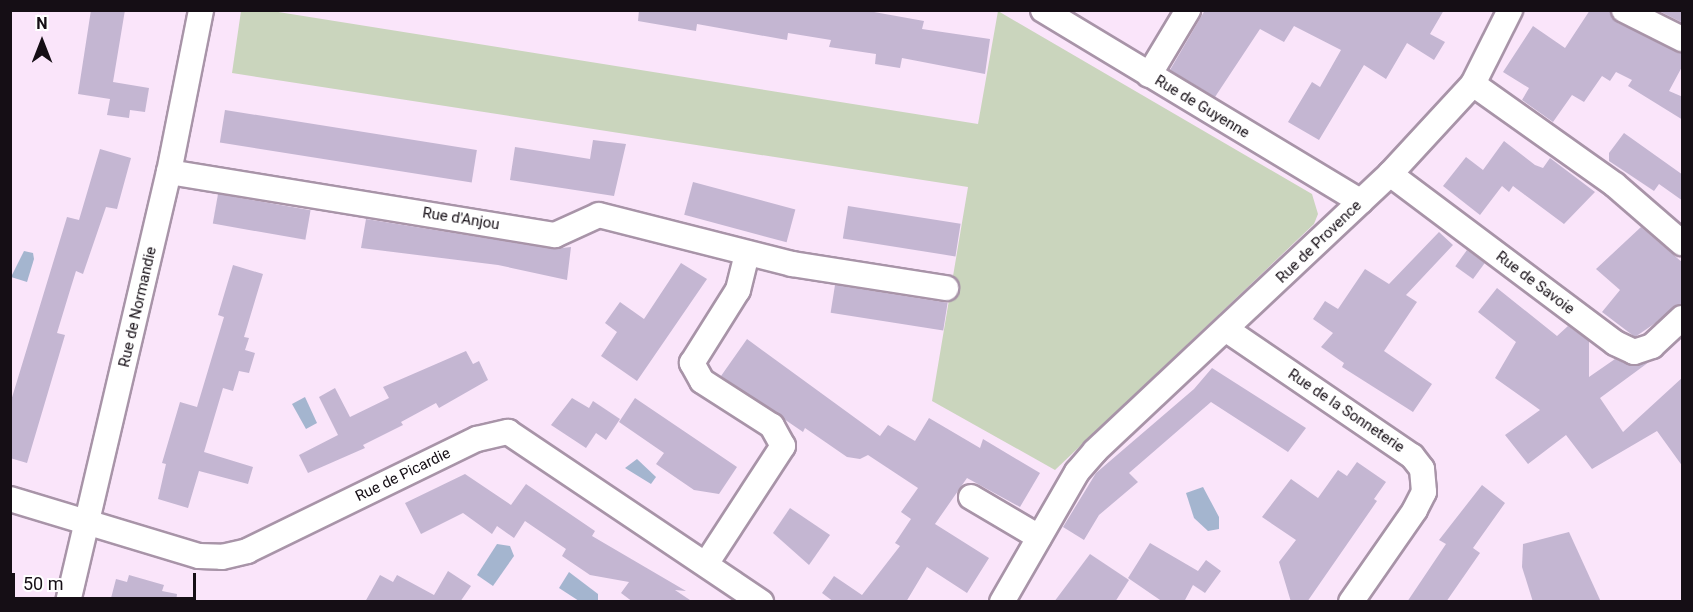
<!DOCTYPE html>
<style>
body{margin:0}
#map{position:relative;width:1693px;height:612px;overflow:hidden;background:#fae5fa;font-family:Roboto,sans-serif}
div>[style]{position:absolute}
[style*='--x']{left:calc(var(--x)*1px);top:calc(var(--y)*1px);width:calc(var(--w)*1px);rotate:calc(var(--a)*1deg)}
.green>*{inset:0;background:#cad5bd}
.water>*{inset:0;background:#a4b5cf}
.building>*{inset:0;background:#c4b6d2;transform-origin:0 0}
.roads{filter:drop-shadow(2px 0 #a894a8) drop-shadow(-2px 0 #a894a8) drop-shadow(0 2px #a894a8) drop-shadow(0 -2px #a894a8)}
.street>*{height:24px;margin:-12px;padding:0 12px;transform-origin:12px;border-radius:12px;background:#fff}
span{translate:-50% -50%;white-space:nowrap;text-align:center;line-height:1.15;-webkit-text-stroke:4.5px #fff;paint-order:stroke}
.street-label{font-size:15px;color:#150e15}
.frame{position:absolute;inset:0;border:12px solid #150e15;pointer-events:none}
.north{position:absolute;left:12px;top:12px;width:60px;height:60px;-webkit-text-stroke:4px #fff;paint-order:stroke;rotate:0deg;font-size:16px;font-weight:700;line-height:24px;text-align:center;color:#150e15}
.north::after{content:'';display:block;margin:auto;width:21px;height:27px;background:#150e15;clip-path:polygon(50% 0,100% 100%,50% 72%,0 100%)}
.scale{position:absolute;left:12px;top:573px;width:184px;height:27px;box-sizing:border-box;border:3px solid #150e15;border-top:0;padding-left:8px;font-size:18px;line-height:21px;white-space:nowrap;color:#150e15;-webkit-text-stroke:4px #fff;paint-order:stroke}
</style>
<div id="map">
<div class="green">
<div style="clip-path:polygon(241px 11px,272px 11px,978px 124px,998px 11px,1312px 194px,1318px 214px,1314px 224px,1055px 470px,932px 401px,968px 187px,232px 73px)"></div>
</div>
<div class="water">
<div style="clip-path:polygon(24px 251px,33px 253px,34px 259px,27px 282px,11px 277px)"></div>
<div style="clip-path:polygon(305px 397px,317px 423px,306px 429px,292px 404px)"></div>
<div style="clip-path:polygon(637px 459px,656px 477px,651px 484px,625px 468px)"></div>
<div style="clip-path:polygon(1203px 487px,1219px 517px,1219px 529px,1208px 531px,1194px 518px,1186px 493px)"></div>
<div style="clip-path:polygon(497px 544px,510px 546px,514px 556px,493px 586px,477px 575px)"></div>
<div style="clip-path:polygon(569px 572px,598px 594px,598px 601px,579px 601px,559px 588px)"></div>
</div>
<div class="building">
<div style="clip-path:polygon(91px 10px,125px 10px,113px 82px,149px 88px,145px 112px,130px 110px,129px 118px,107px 115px,110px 99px,78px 94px)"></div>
<div style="clip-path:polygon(639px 10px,863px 10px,924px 21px,922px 29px,990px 39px,985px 74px,902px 58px,900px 68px,875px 64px,876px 54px,829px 47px,831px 40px,788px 33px,787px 40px,697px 24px,696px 31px,638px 21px)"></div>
<div style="clip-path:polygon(1205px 10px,1444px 10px,1430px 34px,1445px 42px,1434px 60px,1407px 43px,1386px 79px,1364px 65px,1319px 140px,1288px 122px,1312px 82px,1320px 87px,1341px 50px,1294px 26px,1284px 42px,1260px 29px,1215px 97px,1170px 70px)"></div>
<div style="clip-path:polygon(1590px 10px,1610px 10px,1618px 23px,1683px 53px,1683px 65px,1669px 91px,1683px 97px,1683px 120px,1628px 86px,1632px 80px,1616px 72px,1610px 81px,1602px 76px,1584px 102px,1572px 95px,1553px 122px,1522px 100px,1529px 88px,1503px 72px,1533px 26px,1565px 48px)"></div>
<div style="clip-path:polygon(1657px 10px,1683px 10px,1683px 23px)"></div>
<div style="left:225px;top:110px;width:255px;height:33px;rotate:9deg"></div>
<div style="clip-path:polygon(1624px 133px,1683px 175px,1683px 201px,1659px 184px,1654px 191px,1609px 161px,1609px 153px)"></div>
<div style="clip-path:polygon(593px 140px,626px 144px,614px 196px,510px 180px,515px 147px,590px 159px)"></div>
<div style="clip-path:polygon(1504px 141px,1535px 165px,1543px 168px,1550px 158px,1595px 192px,1564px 224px,1513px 186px,1509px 192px,1502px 186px,1480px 215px,1443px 186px,1466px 157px,1483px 170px)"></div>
<div style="clip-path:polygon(100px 149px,131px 158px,117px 209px,106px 207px,83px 274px,76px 271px,71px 287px,57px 333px,65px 335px,27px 463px,10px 458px,10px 404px,67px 217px,79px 220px)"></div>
<div style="left:693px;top:182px;width:106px;height:34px;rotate:15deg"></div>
<div style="left:218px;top:194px;width:94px;height:30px;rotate:10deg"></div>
<div style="left:848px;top:206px;width:114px;height:33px;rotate:9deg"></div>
<div style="clip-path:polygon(366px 219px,553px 249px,571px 247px,567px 280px,498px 265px,361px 248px)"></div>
<div style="clip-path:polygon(1641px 227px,1683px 263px,1683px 304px,1635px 337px,1602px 312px,1620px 290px,1596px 269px)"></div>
<div style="clip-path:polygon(1439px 232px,1453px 245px,1406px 295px,1417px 302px,1384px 351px,1432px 384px,1413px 412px,1342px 367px,1344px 363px,1321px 347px,1333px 333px,1313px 319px,1325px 301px,1338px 309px,1365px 269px,1389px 284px)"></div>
<div style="left:1467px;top:250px;width:22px;height:20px;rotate:36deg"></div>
<div style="clip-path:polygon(681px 263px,707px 279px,637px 381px,601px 356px,617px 332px,605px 323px,620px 302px,644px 319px)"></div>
<div style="clip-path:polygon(233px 265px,263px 274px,244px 337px,249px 338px,245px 350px,255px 353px,249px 373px,239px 371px,233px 391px,223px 388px,204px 452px,253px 467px,248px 484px,199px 471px,188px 508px,158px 499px,166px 464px,162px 463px,180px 402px,197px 407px,224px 317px,218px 315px)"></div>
<div style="left:835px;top:285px;width:114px;height:28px;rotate:9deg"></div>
<div style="clip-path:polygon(1497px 288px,1557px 336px,1568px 326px,1589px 341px,1589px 377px,1615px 359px,1629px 365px,1649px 362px,1600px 398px,1623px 432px,1683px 377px,1683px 467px,1657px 431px,1592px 469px,1566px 435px,1528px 464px,1505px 435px,1540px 410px,1495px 378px,1516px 342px,1478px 312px)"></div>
<div style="clip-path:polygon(747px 339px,880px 436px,888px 425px,915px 441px,929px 418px,980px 448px,983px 439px,1040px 473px,1020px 507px,967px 478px,935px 524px,989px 558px,967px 593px,927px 567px,906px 602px,834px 602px,822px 593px,834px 576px,862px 595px,900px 546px,895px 543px,911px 519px,901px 512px,918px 488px,868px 455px,860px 459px,847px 457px,805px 428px,803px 432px,721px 376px)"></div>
<div style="clip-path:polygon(466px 351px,473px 364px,479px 361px,488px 380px,439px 408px,436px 403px,401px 422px,403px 425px,363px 445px,365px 448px,308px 473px,299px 455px,338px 435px,319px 397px,335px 388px,350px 417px,389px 398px,383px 387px)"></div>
<div style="clip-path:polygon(1212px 368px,1306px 428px,1288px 452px,1211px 402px,1129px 473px,1138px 482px,1099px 515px,1084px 540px,1063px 527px,1096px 473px,1194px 389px)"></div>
<div style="clip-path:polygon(572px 398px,589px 408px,593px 401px,620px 419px,606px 440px,596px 433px,586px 448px,551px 425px)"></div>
<div style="clip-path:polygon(635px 398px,737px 467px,719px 494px,694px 490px,656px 464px,664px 453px,619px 422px)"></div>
<div style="clip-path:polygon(1357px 462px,1386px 482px,1374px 499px,1377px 501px,1307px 602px,1291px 602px,1279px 562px,1296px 540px,1262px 517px,1291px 479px,1318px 498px,1338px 470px,1347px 476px)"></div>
<div style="clip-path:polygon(465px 474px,511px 505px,526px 484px,595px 531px,592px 536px,686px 591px,675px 590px,693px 602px,633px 602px,621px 593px,629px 582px,590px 575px,562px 556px,566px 549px,525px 521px,514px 538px,497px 526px,492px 534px,463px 513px,421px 534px,405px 503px)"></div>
<div style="clip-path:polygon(1482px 485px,1505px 503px,1473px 548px,1480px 553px,1446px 602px,1407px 602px,1446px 544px,1439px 540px)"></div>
<div style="clip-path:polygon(790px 508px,830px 535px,809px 565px,773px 533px)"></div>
<div style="clip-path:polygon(1569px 532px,1601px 602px,1533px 602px,1522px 567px,1523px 544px)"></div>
<div style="clip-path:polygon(1150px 543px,1198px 571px,1206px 560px,1221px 571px,1205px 593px,1193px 585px,1184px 602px,1163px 602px,1128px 578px)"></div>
<div style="clip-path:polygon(1090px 554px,1129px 580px,1115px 602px,1054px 602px)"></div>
<div style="clip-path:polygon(448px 571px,471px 586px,460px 602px,365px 602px,380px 575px,393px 582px,397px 575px,434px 595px)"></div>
<div style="clip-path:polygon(129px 575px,164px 585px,162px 591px,177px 594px,176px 602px,110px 602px,116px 579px,127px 582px)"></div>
</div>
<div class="roads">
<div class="street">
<div style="--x:1043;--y:10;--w:371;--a:31.1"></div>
<div style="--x:1624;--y:10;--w:65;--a:26.6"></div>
<div style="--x:1149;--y:75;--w:76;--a:-59"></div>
<div style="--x:1473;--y:84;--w:83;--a:-63.4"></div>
<div style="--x:169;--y:172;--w:391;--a:9.3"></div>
<div style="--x:555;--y:235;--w:48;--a:-24.4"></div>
<div style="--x:599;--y:215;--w:199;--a:14.2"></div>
<div style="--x:792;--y:264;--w:156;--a:8.9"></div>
<div style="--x:1390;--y:174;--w:281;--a:36.9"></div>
<div style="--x:1615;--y:343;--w:21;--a:25"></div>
<div style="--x:1634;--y:352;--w:19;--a:-18"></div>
<div style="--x:1652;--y:346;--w:41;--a:-43"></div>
<div style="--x:1227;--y:330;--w:224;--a:34.3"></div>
<div style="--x:1412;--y:456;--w:16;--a:52"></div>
<div style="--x:1422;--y:469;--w:23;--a:85"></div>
<div style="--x:1424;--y:492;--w:20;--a:117"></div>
<div style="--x:1415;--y:510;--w:112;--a:124.8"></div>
<div style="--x:971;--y:497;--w:79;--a:30.5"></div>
<div style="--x:10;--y:499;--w:197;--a:16.8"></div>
<div style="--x:199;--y:556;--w:23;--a:2"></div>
<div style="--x:222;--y:557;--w:26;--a:-13"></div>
<div style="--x:247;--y:551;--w:256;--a:-26"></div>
<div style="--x:477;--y:439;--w:32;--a:-13"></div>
<div style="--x:508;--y:432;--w:305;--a:33.9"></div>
<div style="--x:706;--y:564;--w:141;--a:-56.9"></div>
<div style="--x:783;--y:446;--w:23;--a:-119"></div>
<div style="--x:772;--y:426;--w:83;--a:-147.3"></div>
<div style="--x:702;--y:381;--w:21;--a:-119"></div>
<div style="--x:692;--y:363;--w:86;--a:-57.8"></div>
<div style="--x:738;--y:290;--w:38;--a:-76"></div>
<div style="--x:68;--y:602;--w:442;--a:-76.8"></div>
<div style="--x:169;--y:172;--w:165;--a:-78.8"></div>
<div style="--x:1002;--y:602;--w:150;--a:-60"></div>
<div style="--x:1077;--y:472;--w:28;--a:-49"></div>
<div style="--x:1095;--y:451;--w:405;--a:-43.2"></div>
<div style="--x:1390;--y:174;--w:122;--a:-47.3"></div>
<div style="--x:1473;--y:84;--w:174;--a:35.4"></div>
<div style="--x:1615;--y:185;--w:89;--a:40.9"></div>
</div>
</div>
<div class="street-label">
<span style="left:1202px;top:107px;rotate:31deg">Rue de Guyenne</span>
<span style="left:461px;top:219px;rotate:9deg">Rue d'Anjou</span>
<span style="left:1319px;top:242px;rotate:-44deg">Rue de Provence</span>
<span style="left:1535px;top:283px;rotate:37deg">Rue de Savoie</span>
<span style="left:138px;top:307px;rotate:-77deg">Rue de Normandie</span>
<span style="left:1346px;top:411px;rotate:34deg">Rue de la Sonneterie</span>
<span style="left:403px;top:475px;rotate:-26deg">Rue de Picardie</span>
</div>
<div class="frame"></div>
<div class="north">N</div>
<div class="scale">50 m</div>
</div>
